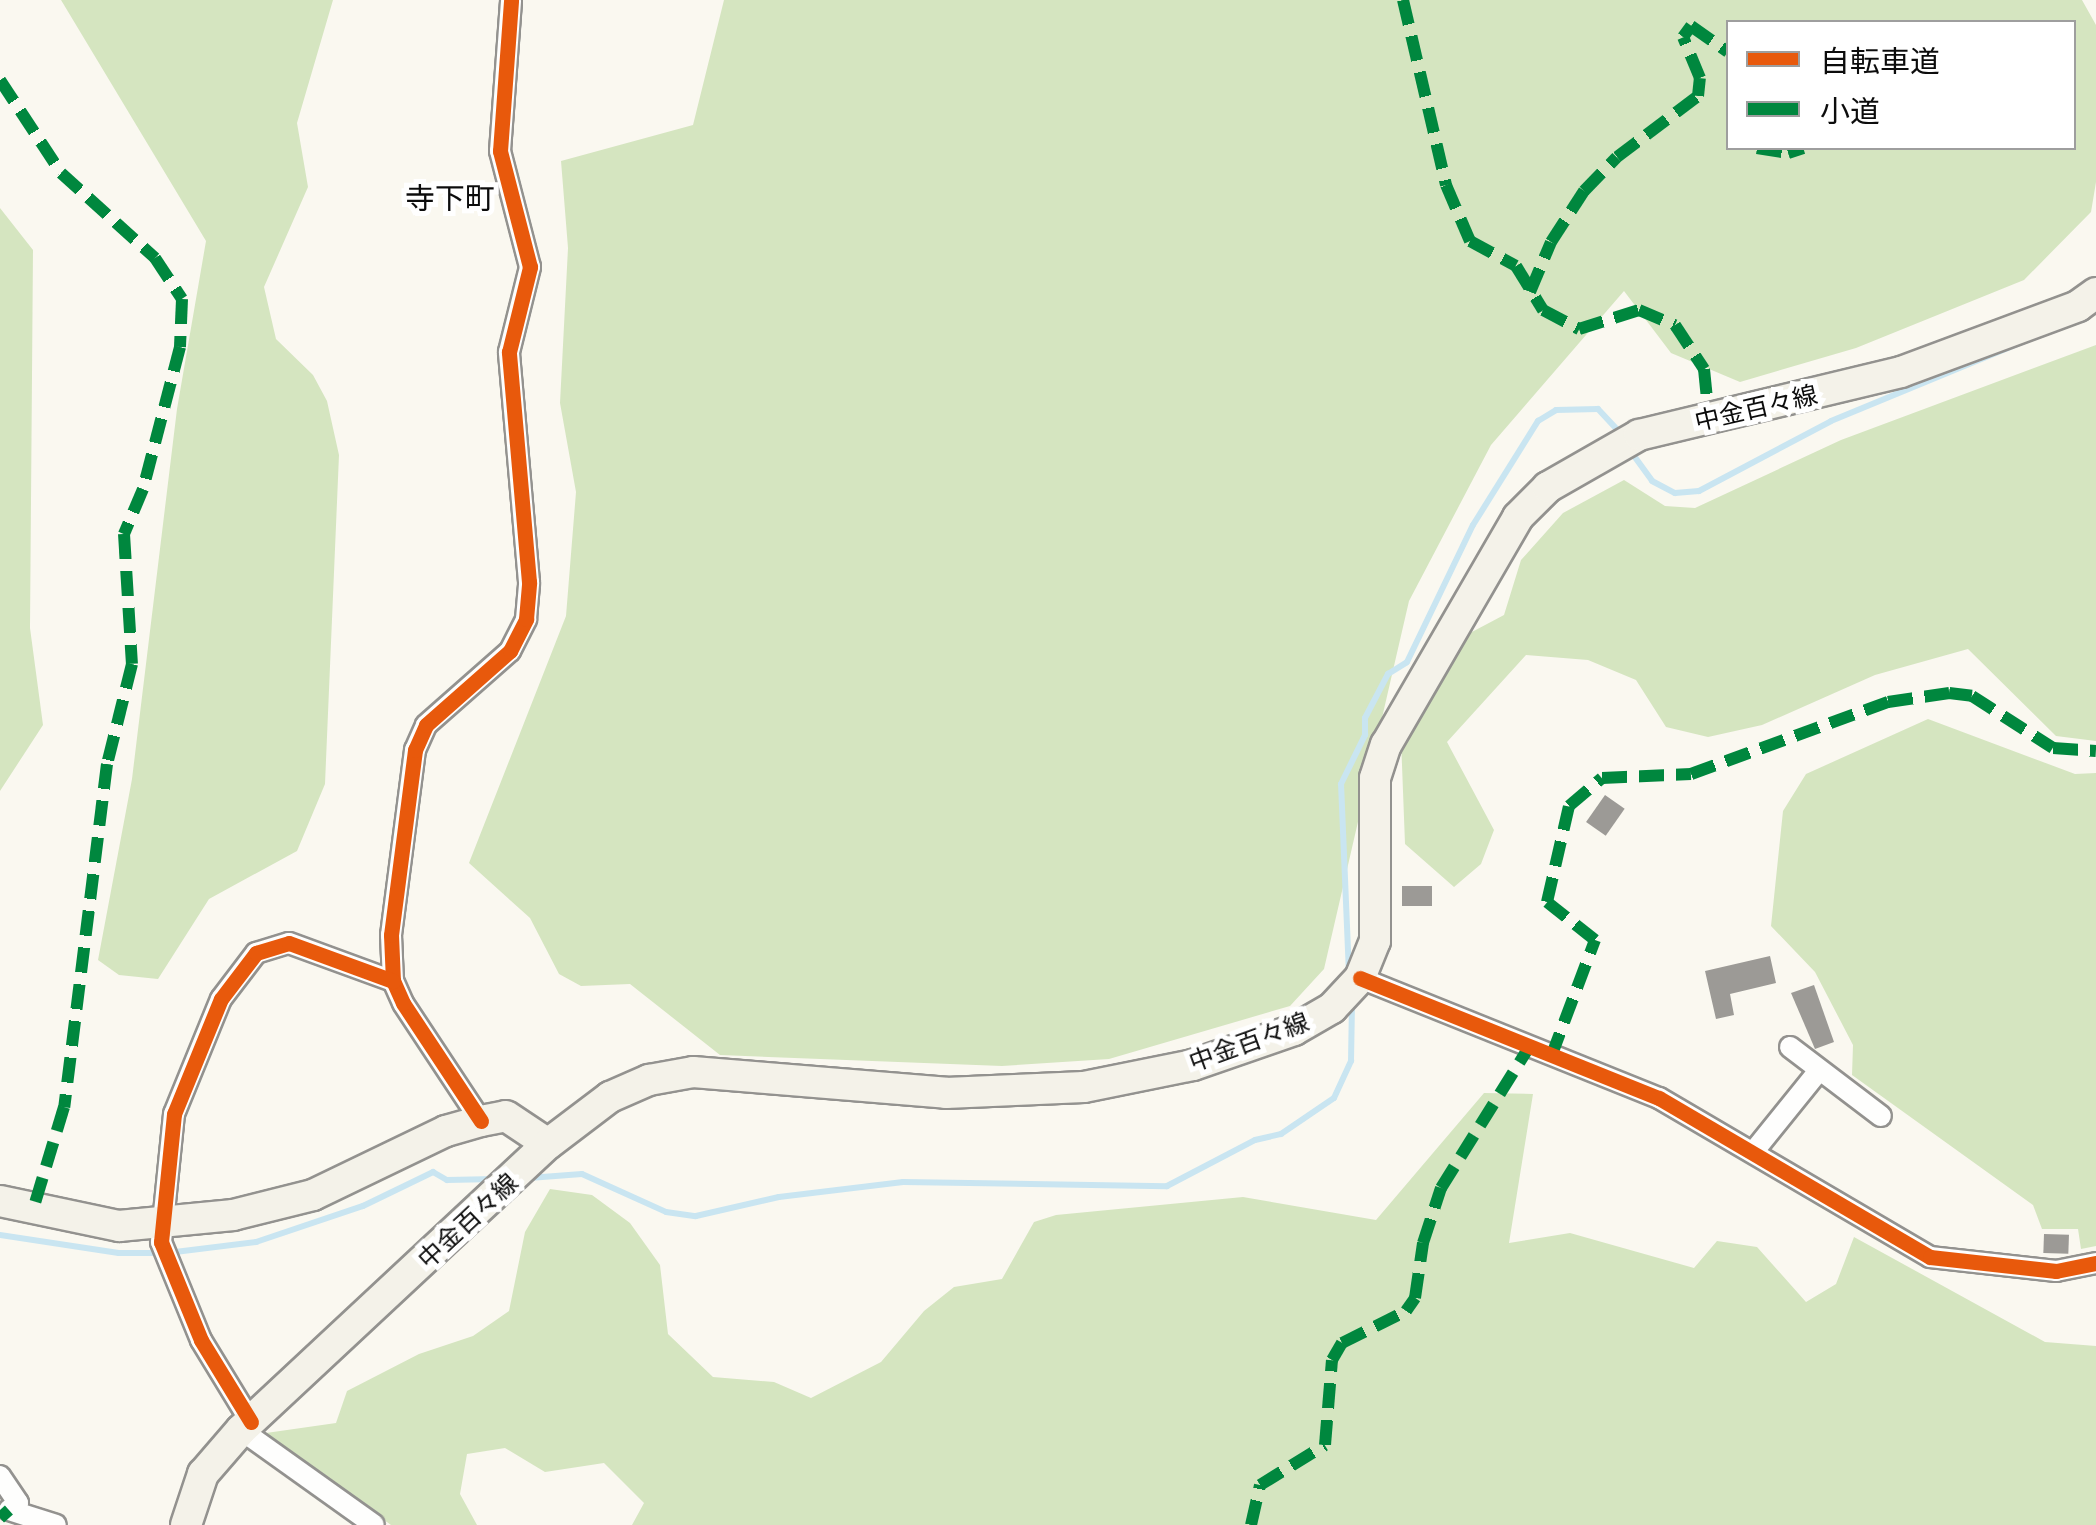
<!DOCTYPE html>
<meta charset="utf-8">
<style>
body{margin:0}
#map{position:relative;width:2096px;height:1525px;overflow:hidden;background:#faf8f0;font-family:Lora,"Noto Sans JP",serif}
div>[style]{position:absolute}
[style*='--x']{left:calc(var(--x)*1px);top:calc(var(--y)*1px);width:calc(var(--w)*1px);rotate:calc(var(--a)*1deg)}
.forest>*{inset:0;background:#d5e5c0}
.stream>*{height:6px;margin:-3px;padding:0 3px;transform-origin:3px;border-radius:3px;background:#c9e5f1}
.building>*{inset:0;background:#9c9a96;transform-origin:0 0}
.roads{filter:drop-shadow(2px 0 #93928f) drop-shadow(-2px 0 #93928f) drop-shadow(0 2px #93928f) drop-shadow(0 -2px #93928f)}
.street>*{height:20px;margin:-10px;padding:0 10px;transform-origin:10px;border-radius:10px;background:#fefefd}
.secondary>*{height:30px;margin:-15px;padding:0 15px;transform-origin:15px;border-radius:15px;background:#f4f2e9}
.quiet>*{height:12px;margin-top:-6px;transform-origin:0;background:repeating-linear-gradient(90deg,#00873e 0 25px,transparent 0 37px)}
.cycleway>*{height:15px;margin:-7.5px;padding:0 7.5px;transform-origin:7.5px;border-radius:7.5px;background:#e8590c}
span{translate:-50% -50%;white-space:nowrap;text-align:center;line-height:1.15;-webkit-text-stroke:10px #fff;paint-order:stroke}
.street-label{font-size:25px;color:#0c0c0c}
.quarter-label{font-size:30px;color:#0c0c0c}
.legend{position:absolute;left:1726px;top:20px;width:350px;height:130px;box-sizing:border-box;background:#fff;border:2px solid #9e9e9e;margin:0;padding:12px 18px;list-style:none;font-size:30px;color:#0c0c0c}
.legend li{display:flex;align-items:center;gap:20px;height:50px}
.legend b{width:50px;border:2px solid #9e9e9e}
</style>
<div id="map">
<div class="forest">
<div style="clip-path:polygon(61px 0,333px 0,297px 123px,308px 187px,264px 287px,276px 339px,313px 375px,327px 401px,339px 455px,325px 784px,297px 851px,209px 899px,158px 979px,119px 975px,98px 960px,132px 779px,177px 409px,206px 241px)"></div>
<div style="clip-path:polygon(evenodd,724px 0,2082px 0,2096px 25px,2096px 182px,2091px 212px,2024px 280px,1856px 348px,1740px 382px,1671px 353px,1624px 291px,1491px 445px,1409px 601px,1324px 969px,1290px 1006px,1109px 1059px,1002px 1066px,720px 1055px,630px 984px,581px 986px,559px 974px,530px 918px,469px 863px,566px 616px,576px 492px,560px 403px,568px 248px,561px 161px,693px 125px,724px 0,1728px 22px,2074px 22px,2074px 148px,1728px 148px,1728px 22px)"></div>
<div style="clip-path:polygon(0 208px,33px 250px,30px 628px,43px 725px,0 791px)"></div>
<div style="clip-path:polygon(2096px 345px,2096px 741px,2056px 736px,1968px 649px,1875px 675px,1762px 725px,1708px 737px,1666px 727px,1636px 680px,1588px 660px,1526px 655px,1447px 742px,1494px 830px,1481px 864px,1454px 887px,1405px 844px,1401px 739px,1470px 633px,1504px 615px,1521px 560px,1563px 513px,1624px 480px,1665px 506px,1695px 508px,1841px 440px)"></div>
<div style="clip-path:polygon(1928px 719px,2075px 774px,2096px 773px,2096px 1246px,2081px 1249px,2078px 1229px,2042px 1229px,2033px 1205px,1852px 1075px,1853px 1045px,1815px 972px,1771px 926px,1783px 811px,1806px 774px)"></div>
<div style="clip-path:polygon(1484px 1093px,1533px 1094px,1509px 1243px,1570px 1233px,1694px 1268px,1717px 1241px,1757px 1247px,1806px 1302px,1836px 1284px,1854px 1237px,2045px 1342px,2096px 1346px,2096px 1525px,632px 1525px,644px 1503px,604px 1463px,545px 1472px,505px 1448px,467px 1454px,460px 1494px,477px 1525px,391px 1525px,266px 1433px,336px 1423px,347px 1391px,419px 1354px,473px 1336px,509px 1311px,525px 1232px,550px 1189px,592px 1195px,630px 1223px,660px 1265px,668px 1334px,713px 1377px,774px 1382px,811px 1398px,881px 1362px,924px 1311px,954px 1287px,1002px 1279px,1034px 1222px,1056px 1215px,1243px 1197px,1376px 1220px)"></div>
</div>
<div class="stream">
<div style="--x:1629;--y:449;--w:39;--a:54"></div>
<div style="--x:1652;--y:481;--w:26;--a:28"></div>
<div style="--x:1675;--y:493;--w:24;--a:-5"></div>
<div style="--x:1699;--y:491;--w:149;--a:-27.9"></div>
<div style="--x:1831;--y:421;--w:213;--a:-22.4"></div>
<div style="--x:1349;--y:974;--w:190;--a:-92.4"></div>
<div style="--x:1341;--y:784;--w:55;--a:-63.9"></div>
<div style="--x:1365;--y:735;--w:17;--a:-90"></div>
<div style="--x:1365;--y:718;--w:50;--a:-62.4"></div>
<div style="--x:1388;--y:674;--w:22;--a:-32"></div>
<div style="--x:1407;--y:662;--w:152;--a:-64.3"></div>
<div style="--x:1473;--y:525;--w:123;--a:-58"></div>
<div style="--x:1538;--y:421;--w:21;--a:-31"></div>
<div style="--x:1556;--y:410;--w:42;--a:-1.4"></div>
<div style="--x:1598;--y:409;--w:34;--a:47"></div>
<div style="--x:529;--y:1178;--w:53;--a:-4.3"></div>
<div style="--x:582;--y:1174;--w:92;--a:24.3"></div>
<div style="--x:666;--y:1212;--w:30;--a:8"></div>
<div style="--x:696;--y:1216;--w:85;--a:-12.9"></div>
<div style="--x:779;--y:1197;--w:125;--a:-6.9"></div>
<div style="--x:903;--y:1182;--w:264;--a:0.9"></div>
<div style="--x:1167;--y:1186;--w:99;--a:-27.6"></div>
<div style="--x:1255;--y:1140;--w:27;--a:-13"></div>
<div style="--x:1281;--y:1134;--w:64;--a:-34.2"></div>
<div style="--x:1334;--y:1098;--w:41;--a:-65.3"></div>
<div style="--x:1351;--y:1061;--w:60;--a:-89"></div>
<div style="--x:0;--y:1235;--w:120;--a:8.6"></div>
<div style="--x:119;--y:1253;--w:48;--a:0"></div>
<div style="--x:167;--y:1253;--w:90;--a:-7"></div>
<div style="--x:256;--y:1242;--w:113;--a:-18.6"></div>
<div style="--x:363;--y:1206;--w:78;--a:-25.9"></div>
<div style="--x:433;--y:1172;--w:16;--a:30"></div>
<div style="--x:447;--y:1180;--w:49;--a:-1.2"></div>
</div>
<div class="building">
<div style="left:1605px;top:795px;width:24px;height:33px;rotate:35deg"></div>
<div style="left:1402px;top:886px;width:30px;height:20px"></div>
<div style="clip-path:polygon(1770px 956px,1776px 983px,1730px 994px,1734px 1015px,1716px 1019px,1705px 971px)"></div>
<div style="clip-path:polygon(1814px 985px,1834px 1042px,1815px 1049px,1791px 993px)"></div>
<div style="left:2044px;top:1234px;width:25px;height:19px;rotate:2deg"></div>
</div>
<div class="roads">
<div class="street">
<div style="--x:1360;--y:978;--w:322;--a:21.9"></div>
<div style="--x:1659;--y:1098;--w:314;--a:30.4"></div>
<div style="--x:1930;--y:1257;--w:127;--a:6.3"></div>
<div style="--x:2056;--y:1271;--w:41;--a:-11.3"></div>
<div style="--x:1790;--y:1047;--w:114;--a:37.2"></div>
<div style="--x:481;--y:1121;--w:141;--a:-123.5"></div>
<div style="--x:403;--y:1003;--w:24;--a:-114"></div>
<div style="--x:393;--y:981;--w:46;--a:-92.5"></div>
<div style="--x:391;--y:935;--w:187;--a:-82.6"></div>
<div style="--x:415;--y:750;--w:27;--a:-66"></div>
<div style="--x:426;--y:725;--w:112;--a:-41.4"></div>
<div style="--x:510;--y:651;--w:36;--a:-63"></div>
<div style="--x:526;--y:619;--w:37;--a:-85"></div>
<div style="--x:529;--y:582;--w:231;--a:-95"></div>
<div style="--x:509;--y:352;--w:88;--a:-76.1"></div>
<div style="--x:530;--y:267;--w:120;--a:-104.5"></div>
<div style="--x:500;--y:151;--w:151;--a:-85.8"></div>
<div style="--x:1754;--y:1151;--w:100;--a:-51.1"></div>
<div style="--x:251;--y:1422;--w:96;--a:-121.4"></div>
<div style="--x:201;--y:1340;--w:106;--a:-112.2"></div>
<div style="--x:161;--y:1242;--w:129;--a:-84.2"></div>
<div style="--x:174;--y:1114;--w:124;--a:-67.8"></div>
<div style="--x:221;--y:999;--w:58;--a:-52.7"></div>
<div style="--x:256;--y:953;--w:34;--a:-17"></div>
<div style="--x:289;--y:943;--w:111;--a:20.1"></div>
<div style="--x:241;--y:1430;--w:163;--a:35.5"></div>
<div style="--x:0;--y:1476;--w:32;--a:56"></div>
<div style="--x:18;--y:1503;--w:11;--a:142"></div>
<div style="--x:9;--y:1510;--w:49;--a:17.7"></div>
</div>
<div class="secondary">
<div style="--x:0;--y:1201;--w:122;--a:11.9"></div>
<div style="--x:119;--y:1226;--w:115;--a:-5.5"></div>
<div style="--x:233;--y:1215;--w:82;--a:-14"></div>
<div style="--x:313;--y:1195;--w:148;--a:-25.7"></div>
<div style="--x:446;--y:1131;--w:36;--a:-16"></div>
<div style="--x:481;--y:1121;--w:25;--a:-11"></div>
<div style="--x:506;--y:1116;--w:50;--a:33.7"></div>
<div style="--x:186;--y:1525;--w:54;--a:-71.6"></div>
<div style="--x:203;--y:1474;--w:58;--a:-49.2"></div>
<div style="--x:241;--y:1430;--w:420;--a:-43"></div>
<div style="--x:548;--y:1144;--w:78;--a:-37.2"></div>
<div style="--x:610;--y:1097;--w:43;--a:-23.6"></div>
<div style="--x:649;--y:1080;--w:45;--a:-10.3"></div>
<div style="--x:693;--y:1072;--w:254;--a:4.7"></div>
<div style="--x:946;--y:1093;--w:138;--a:-2.5"></div>
<div style="--x:1084;--y:1087;--w:111;--a:-11.4"></div>
<div style="--x:1193;--y:1065;--w:107;--a:-19.1"></div>
<div style="--x:1294;--y:1030;--w:44;--a:-30.1"></div>
<div style="--x:1332;--y:1008;--w:41;--a:-47"></div>
<div style="--x:1360;--y:978;--w:40;--a:-68"></div>
<div style="--x:1375;--y:941;--w:163;--a:-90"></div>
<div style="--x:1375;--y:778;--w:35;--a:-72"></div>
<div style="--x:1386;--y:745;--w:263;--a:-59.9"></div>
<div style="--x:1518;--y:517;--w:42;--a:-45"></div>
<div style="--x:1548;--y:487;--w:105;--a:-29.7"></div>
<div style="--x:1639;--y:435;--w:269;--a:-13.5"></div>
<div style="--x:1901;--y:372;--w:189;--a:-20.4"></div>
<div style="--x:2078;--y:306;--w:22;--a:-36"></div>
</div>
</div>
<div class="quiet">
<div style="--x:1403;--y:0;--w:190;--a:76.9"></div>
<div style="--x:1446;--y:185;--w:61;--a:66.8"></div>
<div style="--x:1470;--y:241;--w:52;--a:28.5"></div>
<div style="--x:1516;--y:266;--w:52;--a:58.5"></div>
<div style="--x:1543;--y:310;--w:41;--a:27.8"></div>
<div style="--x:1579;--y:329;--w:63;--a:-17.6"></div>
<div style="--x:1639;--y:310;--w:39;--a:23"></div>
<div style="--x:1675;--y:325;--w:53;--a:56.6"></div>
<div style="--x:1704;--y:369;--w:50;--a:84.3"></div>
<div style="--x:0;--y:80;--w:111;--a:56.7"></div>
<div style="--x:61;--y:173;--w:127;--a:42.1"></div>
<div style="--x:155;--y:258;--w:49;--a:56.6"></div>
<div style="--x:182;--y:299;--w:48;--a:92.4"></div>
<div style="--x:180;--y:347;--w:147;--a:104.6"></div>
<div style="--x:143;--y:489;--w:49;--a:112.9"></div>
<div style="--x:124;--y:534;--w:130;--a:86.5"></div>
<div style="--x:132;--y:664;--w:103;--a:104"></div>
<div style="--x:107;--y:764;--w:346;--a:97.1"></div>
<div style="--x:64;--y:1107;--w:108;--a:106.8"></div>
<div style="--x:1757;--y:148;--w:31;--a:9"></div>
<div style="--x:1788;--y:153;--w:16;--a:-18"></div>
<div style="--x:1530;--y:292;--w:54;--a:-67.2"></div>
<div style="--x:1551;--y:242;--w:61;--a:-57.1"></div>
<div style="--x:1584;--y:191;--w:47;--a:-45.9"></div>
<div style="--x:1617;--y:157;--w:101;--a:-37"></div>
<div style="--x:1698;--y:96;--w:18;--a:-84"></div>
<div style="--x:1700;--y:78;--w:44;--a:-112.5"></div>
<div style="--x:1683;--y:37;--w:14;--a:-54"></div>
<div style="--x:1691;--y:26;--w:45;--a:35.1"></div>
<div style="--x:1551;--y:1057;--w:125;--a:-69.4"></div>
<div style="--x:1595;--y:940;--w:61;--a:-141.6"></div>
<div style="--x:1547;--y:902;--w:98;--a:-77.1"></div>
<div style="--x:1569;--y:806;--w:43;--a:-40.3"></div>
<div style="--x:1602;--y:778;--w:89;--a:-2.6"></div>
<div style="--x:1691;--y:774;--w:210;--a:-20.1"></div>
<div style="--x:1888;--y:702;--w:62;--a:-8.4"></div>
<div style="--x:1949;--y:693;--w:23;--a:7"></div>
<div style="--x:1972;--y:696;--w:96;--a:32.7"></div>
<div style="--x:2053;--y:748;--w:43;--a:4"></div>
<div style="--x:0;--y:1518;--w:12;--a:-42"></div>
<div style="--x:1251;--y:1525;--w:41;--a:-77.3"></div>
<div style="--x:1260;--y:1485;--w:76;--a:-31.6"></div>
<div style="--x:1325;--y:1445;--w:85;--a:-85.3"></div>
<div style="--x:1332;--y:1360;--w:20;--a:-60"></div>
<div style="--x:1342;--y:1343;--w:72;--a:-26.6"></div>
<div style="--x:1406;--y:1311;--w:16;--a:-55"></div>
<div style="--x:1415;--y:1298;--w:56;--a:-81.7"></div>
<div style="--x:1423;--y:1243;--w:58;--a:-71.9"></div>
<div style="--x:1441;--y:1188;--w:164;--a:-58"></div>
</div>
<div class="cycleway">
<div style="--x:1360;--y:978;--w:322;--a:21.9"></div>
<div style="--x:1659;--y:1098;--w:314;--a:30.4"></div>
<div style="--x:1930;--y:1257;--w:127;--a:6.3"></div>
<div style="--x:2056;--y:1271;--w:41;--a:-11.3"></div>
<div style="--x:481;--y:1121;--w:141;--a:-123.5"></div>
<div style="--x:403;--y:1003;--w:24;--a:-114"></div>
<div style="--x:393;--y:981;--w:46;--a:-92.5"></div>
<div style="--x:391;--y:935;--w:187;--a:-82.6"></div>
<div style="--x:415;--y:750;--w:27;--a:-66"></div>
<div style="--x:426;--y:725;--w:112;--a:-41.4"></div>
<div style="--x:510;--y:651;--w:36;--a:-63"></div>
<div style="--x:526;--y:619;--w:37;--a:-85"></div>
<div style="--x:529;--y:582;--w:231;--a:-95"></div>
<div style="--x:509;--y:352;--w:88;--a:-76.1"></div>
<div style="--x:530;--y:267;--w:120;--a:-104.5"></div>
<div style="--x:500;--y:151;--w:151;--a:-85.8"></div>
<div style="--x:251;--y:1422;--w:96;--a:-121.4"></div>
<div style="--x:201;--y:1340;--w:106;--a:-112.2"></div>
<div style="--x:161;--y:1242;--w:129;--a:-84.2"></div>
<div style="--x:174;--y:1114;--w:124;--a:-67.8"></div>
<div style="--x:221;--y:999;--w:58;--a:-52.7"></div>
<div style="--x:256;--y:953;--w:34;--a:-17"></div>
<div style="--x:289;--y:943;--w:111;--a:20.1"></div>
</div>
<div class="street-label">
<span style="left:1756px;top:408px;rotate:-13deg">中金百々線</span>
<span style="left:1249px;top:1042px;rotate:-20deg">中金百々線</span>
<span style="left:468px;top:1221px;rotate:-43deg">中金百々線</span>
</div>
<div class="quarter-label">
<span style="left:450px;top:198px">寺下町</span>
</div>
<ul class="legend">
<li><b style="height:12px;background:#e8590c"></b>自転車道</li>
<li><b style="height:12px;background:#00873e"></b>小道</li>
</ul>
</div>
